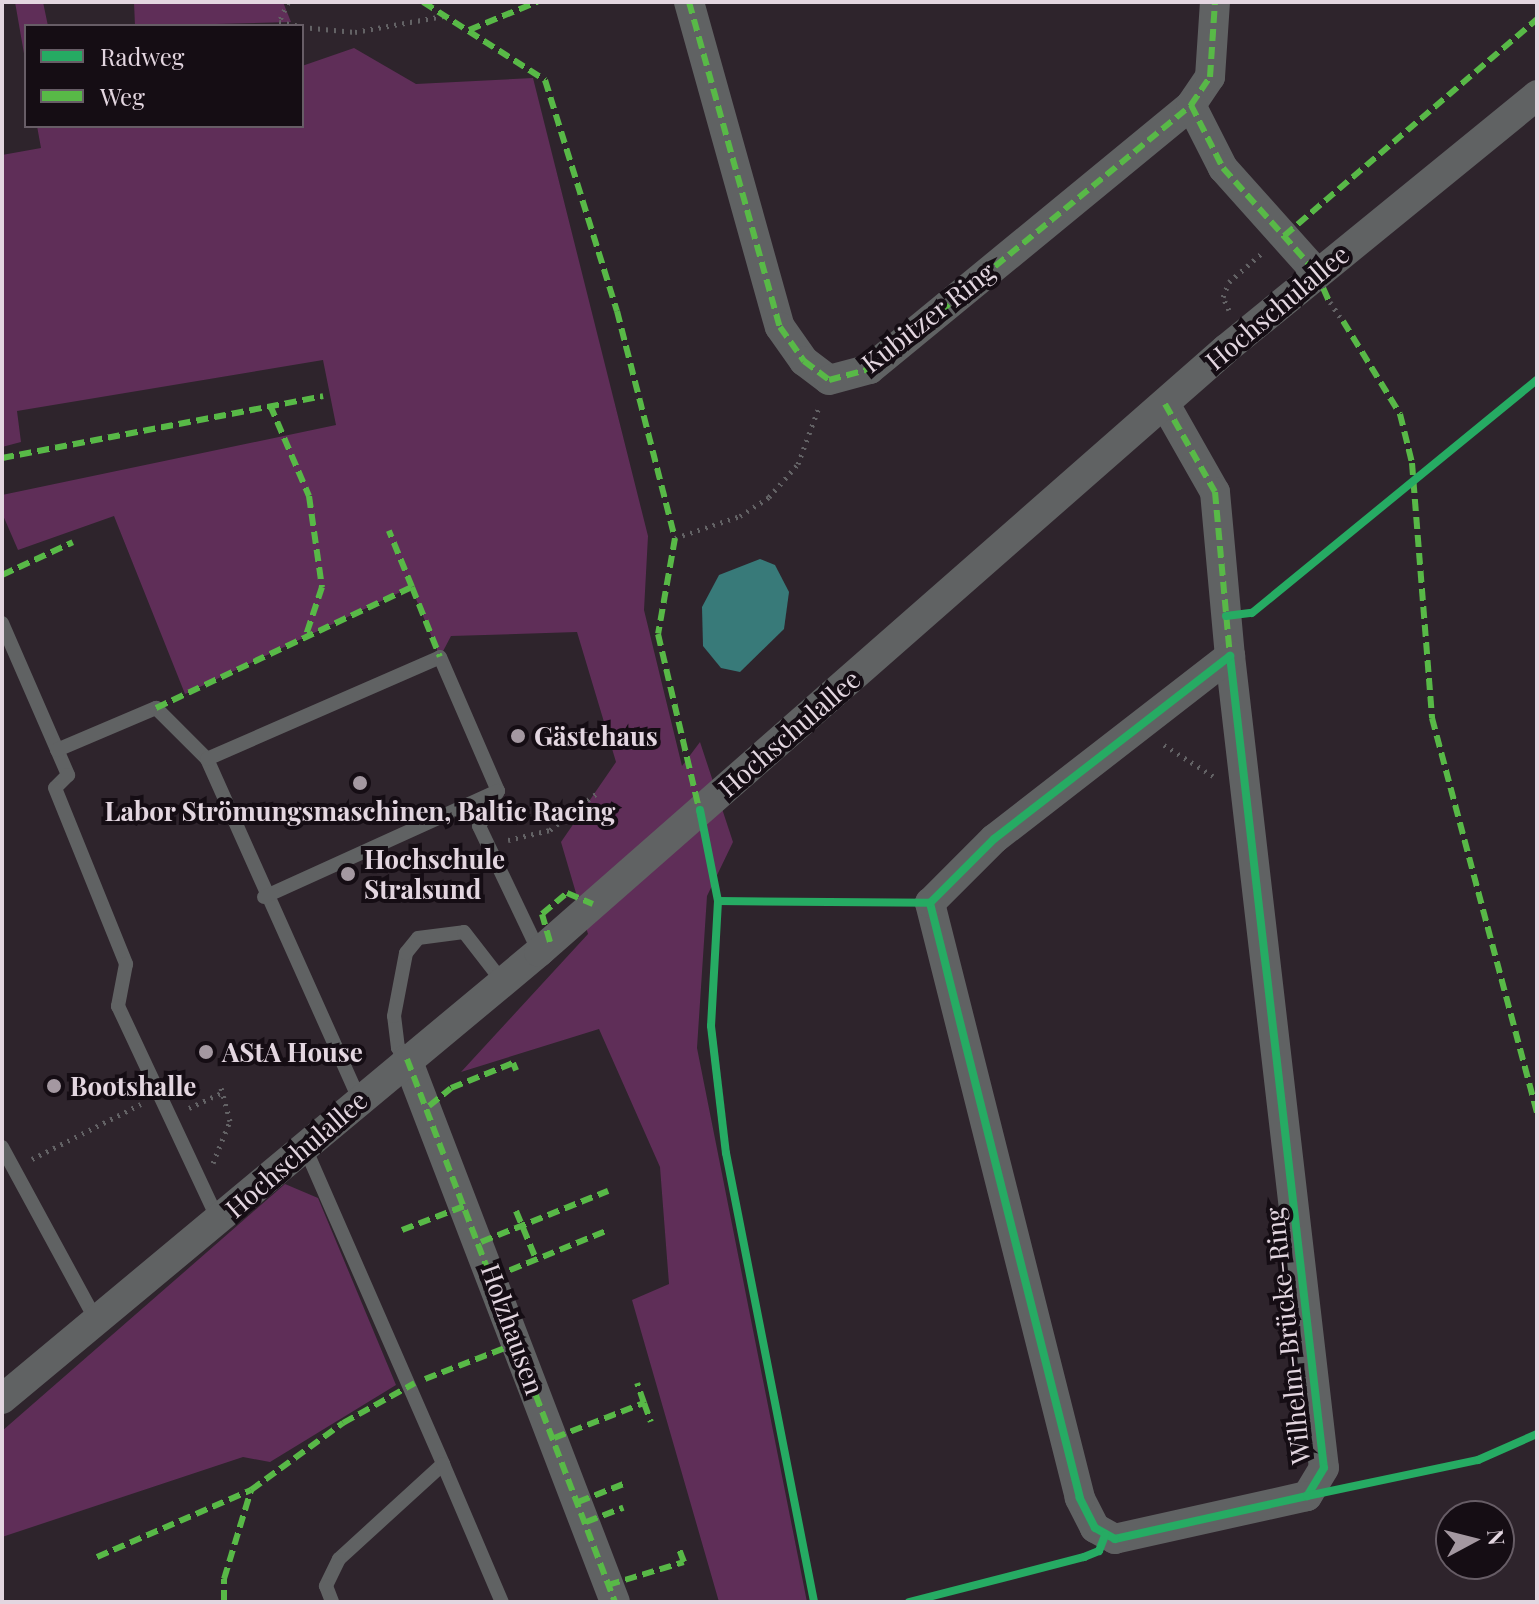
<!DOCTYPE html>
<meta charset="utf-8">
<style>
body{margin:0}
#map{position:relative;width:1539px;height:1604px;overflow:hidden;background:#2e242c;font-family:"Playfair Display",serif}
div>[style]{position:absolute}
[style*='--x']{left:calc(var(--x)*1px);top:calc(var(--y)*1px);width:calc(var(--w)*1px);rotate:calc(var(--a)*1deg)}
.green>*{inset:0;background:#5f2e58}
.water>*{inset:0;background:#387a79}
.path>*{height:5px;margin-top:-2.5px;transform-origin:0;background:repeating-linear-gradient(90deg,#636265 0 2px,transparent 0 8px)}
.lane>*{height:14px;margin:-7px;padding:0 7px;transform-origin:7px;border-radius:7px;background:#606263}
.street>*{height:30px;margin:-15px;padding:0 15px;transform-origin:15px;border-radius:15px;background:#606263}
.quiet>*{height:6px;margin-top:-3px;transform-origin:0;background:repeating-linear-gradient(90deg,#58b947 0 12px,transparent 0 18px)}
.cycleway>*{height:8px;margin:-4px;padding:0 4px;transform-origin:4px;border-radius:4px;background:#26ab63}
.dots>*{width:22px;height:22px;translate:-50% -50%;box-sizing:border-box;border:4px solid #150d14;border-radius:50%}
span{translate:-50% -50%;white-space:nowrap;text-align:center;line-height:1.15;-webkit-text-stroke:8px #150d14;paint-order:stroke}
.street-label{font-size:26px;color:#e3d6e0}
.poi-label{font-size:26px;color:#e3d6e0;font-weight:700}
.left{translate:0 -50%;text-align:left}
.frame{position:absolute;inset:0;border:4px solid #e3d6e0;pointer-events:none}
.legend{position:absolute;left:24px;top:24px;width:280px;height:104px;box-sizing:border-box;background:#150d14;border:2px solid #675d66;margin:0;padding:10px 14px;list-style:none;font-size:24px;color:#e3d6e0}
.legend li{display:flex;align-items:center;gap:16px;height:40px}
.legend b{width:40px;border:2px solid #675d66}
.north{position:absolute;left:1435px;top:1500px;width:80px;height:80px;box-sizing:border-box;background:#150d14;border:2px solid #675d66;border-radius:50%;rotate:83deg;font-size:22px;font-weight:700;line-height:32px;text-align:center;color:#e3d6e0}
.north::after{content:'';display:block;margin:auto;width:28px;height:36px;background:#a498a1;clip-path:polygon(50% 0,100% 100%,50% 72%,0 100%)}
</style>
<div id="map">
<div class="green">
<div style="clip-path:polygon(15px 2px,43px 2px,48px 26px,26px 26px,26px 65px)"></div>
<div style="clip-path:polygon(134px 2px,283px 2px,291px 22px,135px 26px)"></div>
<div style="clip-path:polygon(354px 48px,416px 84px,533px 78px,648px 536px,644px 610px,682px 766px,700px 742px,733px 842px,707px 896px,697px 1048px,807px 1602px,719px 1602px,632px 1300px,669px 1284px,660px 1167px,599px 1029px,461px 1072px,588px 934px,561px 842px,616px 762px,577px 632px,451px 636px,440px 657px,411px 587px,185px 694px,114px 516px,18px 550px,2px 513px,2px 495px,336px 425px,323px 360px,17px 411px,21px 442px,2px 447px,2px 155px,41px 148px,37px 126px,302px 126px,302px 66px)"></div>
<div style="clip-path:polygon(285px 1184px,318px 1198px,396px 1385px,270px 1462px,243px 1457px,2px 1537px,2px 1431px)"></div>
</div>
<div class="water">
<div style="clip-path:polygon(760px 559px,775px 565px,789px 592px,784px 629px,740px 672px,721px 668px,703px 646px,702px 607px,719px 575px)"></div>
</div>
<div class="path">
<div style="--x:279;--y:22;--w:20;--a:11"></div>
<div style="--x:277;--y:26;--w:26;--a:-65"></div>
<div style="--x:302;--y:27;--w:53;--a:5.4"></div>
<div style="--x:355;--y:32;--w:90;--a:-10.2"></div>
<div style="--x:1330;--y:302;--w:23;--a:56"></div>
<div style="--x:1229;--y:310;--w:14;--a:-115"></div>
<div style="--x:1223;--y:297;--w:16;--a:-68"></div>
<div style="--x:1229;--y:282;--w:44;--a:-41.3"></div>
<div style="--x:675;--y:538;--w:69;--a:-18.7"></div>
<div style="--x:740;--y:516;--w:35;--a:-33"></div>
<div style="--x:769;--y:497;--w:44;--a:-48.7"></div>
<div style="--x:798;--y:464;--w:61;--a:-69.8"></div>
<div style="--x:1164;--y:745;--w:58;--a:32.3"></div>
<div style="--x:508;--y:840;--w:43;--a:-13.4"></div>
<div style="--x:550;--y:830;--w:60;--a:-38.2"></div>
<div style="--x:189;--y:1108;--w:38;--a:-25"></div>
<div style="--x:32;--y:1159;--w:122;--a:-26.8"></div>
<div style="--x:213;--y:1163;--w:45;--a:-68"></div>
<div style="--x:230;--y:1121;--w:39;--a:-105"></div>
</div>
<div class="lane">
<div style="--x:2;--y:623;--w:166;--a:66.5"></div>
<div style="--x:68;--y:775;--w:18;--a:135"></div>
<div style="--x:55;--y:788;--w:190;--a:68"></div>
<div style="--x:126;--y:964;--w:43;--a:100.8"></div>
<div style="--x:118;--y:1006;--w:238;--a:64.9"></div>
<div style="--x:57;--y:750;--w:108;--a:-23"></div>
<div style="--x:156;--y:708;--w:72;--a:45"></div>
<div style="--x:207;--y:759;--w:372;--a:65.9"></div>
<div style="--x:207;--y:759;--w:254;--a:-23.6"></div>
<div style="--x:440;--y:657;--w:146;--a:66.6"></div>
<div style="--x:498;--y:791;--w:40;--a:118"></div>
<div style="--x:479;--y:826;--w:140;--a:64.5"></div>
<div style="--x:264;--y:897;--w:257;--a:-24.4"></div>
<div style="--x:410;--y:1055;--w:14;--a:-150"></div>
<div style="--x:398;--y:1048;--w:32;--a:-97"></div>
<div style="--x:394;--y:1016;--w:64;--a:-79.2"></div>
<div style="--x:406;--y:953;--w:19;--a:-51"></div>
<div style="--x:418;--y:938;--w:46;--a:-7.4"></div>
<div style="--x:464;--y:932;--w:62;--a:52.2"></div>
<div style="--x:2;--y:1147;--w:199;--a:61.5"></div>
<div style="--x:306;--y:1150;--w:343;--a:66.4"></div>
<div style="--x:443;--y:1464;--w:141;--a:137.6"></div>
<div style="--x:339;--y:1559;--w:30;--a:116"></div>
<div style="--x:326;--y:1586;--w:17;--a:69"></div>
<div style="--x:443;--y:1464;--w:150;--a:66.9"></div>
</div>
<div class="street">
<div style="--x:689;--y:2;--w:337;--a:74.4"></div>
<div style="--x:780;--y:327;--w:42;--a:54.8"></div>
<div style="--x:804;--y:361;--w:31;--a:37"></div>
<div style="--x:829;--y:380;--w:42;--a:-15"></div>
<div style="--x:870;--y:369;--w:416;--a:-39.4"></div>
<div style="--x:1191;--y:105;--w:34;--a:-56"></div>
<div style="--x:1210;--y:77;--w:75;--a:-86.2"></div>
<div style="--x:1191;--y:105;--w:71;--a:63.1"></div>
<div style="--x:1223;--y:168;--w:140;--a:48.2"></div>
<div style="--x:1165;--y:404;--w:101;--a:60.4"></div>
<div style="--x:1215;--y:492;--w:165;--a:84.8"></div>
<div style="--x:1230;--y:656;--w:817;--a:83.4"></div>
<div style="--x:1324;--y:1468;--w:33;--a:121"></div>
<div style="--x:1307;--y:1496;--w:197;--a:167.4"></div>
<div style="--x:1115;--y:1539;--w:23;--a:-151"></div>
<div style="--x:1095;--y:1528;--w:34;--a:-117"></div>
<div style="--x:1080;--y:1498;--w:614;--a:-104.15"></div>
<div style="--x:930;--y:903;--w:91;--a:-45"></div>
<div style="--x:994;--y:839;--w:299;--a:-37.8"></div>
<div style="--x:407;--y:1059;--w:581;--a:69.04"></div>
<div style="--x:2;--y:1399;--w:699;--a:-39.77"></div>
<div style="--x:539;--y:952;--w:914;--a:-41.27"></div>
<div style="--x:1226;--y:349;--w:402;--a:-39.2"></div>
</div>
<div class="quiet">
<div style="--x:423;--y:2;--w:145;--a:32.6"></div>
<div style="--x:545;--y:80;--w:242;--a:72.7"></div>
<div style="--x:617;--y:311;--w:234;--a:75.7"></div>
<div style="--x:675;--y:538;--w:97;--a:100"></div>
<div style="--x:658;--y:634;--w:188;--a:76.8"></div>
<div style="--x:689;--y:2;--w:337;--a:74.4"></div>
<div style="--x:780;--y:327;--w:42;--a:54.8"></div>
<div style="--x:804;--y:361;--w:31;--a:37"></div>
<div style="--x:829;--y:380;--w:42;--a:-15"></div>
<div style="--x:870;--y:369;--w:416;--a:-39.4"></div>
<div style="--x:1191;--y:105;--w:34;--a:-56"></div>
<div style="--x:1210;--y:77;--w:75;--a:-86.2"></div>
<div style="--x:469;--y:30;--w:74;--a:-22.4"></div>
<div style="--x:1191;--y:105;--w:71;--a:63.1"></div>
<div style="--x:1223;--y:168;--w:140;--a:48.2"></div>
<div style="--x:1316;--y:272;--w:32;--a:66"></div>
<div style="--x:1284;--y:236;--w:333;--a:-40.6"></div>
<div style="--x:1343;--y:321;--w:109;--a:58.5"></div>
<div style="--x:1400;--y:414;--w:50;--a:76.2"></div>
<div style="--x:1412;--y:463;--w:256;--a:85.5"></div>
<div style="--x:1432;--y:718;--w:410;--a:75.1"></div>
<div style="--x:1165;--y:404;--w:101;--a:60.4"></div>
<div style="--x:1215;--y:492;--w:165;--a:84.8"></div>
<div style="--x:270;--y:405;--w:99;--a:66.8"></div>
<div style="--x:309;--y:496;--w:92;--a:81.9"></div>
<div style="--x:322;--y:587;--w:51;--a:108.4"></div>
<div style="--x:2;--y:458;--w:327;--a:-10.9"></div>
<div style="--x:2;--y:575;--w:78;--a:-24.9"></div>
<div style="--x:412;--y:587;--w:75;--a:68.2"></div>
<div style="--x:156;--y:708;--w:283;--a:-25.3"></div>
<div style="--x:412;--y:587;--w:61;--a:-112.3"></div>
<div style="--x:550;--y:942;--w:29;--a:-106"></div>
<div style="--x:542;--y:914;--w:33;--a:-40"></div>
<div style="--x:567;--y:893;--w:28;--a:23"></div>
<div style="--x:407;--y:1059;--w:581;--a:69.04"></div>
<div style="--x:429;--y:1106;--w:28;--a:-39"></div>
<div style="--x:451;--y:1088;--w:67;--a:-22"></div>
<div style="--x:513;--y:1063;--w:8;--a:67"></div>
<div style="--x:516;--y:1211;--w:52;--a:67.4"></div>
<div style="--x:402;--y:1230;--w:70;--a:-21"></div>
<div style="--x:481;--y:1242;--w:137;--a:-21.9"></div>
<div style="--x:493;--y:1277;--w:122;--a:-22.2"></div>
<div style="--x:425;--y:1379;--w:100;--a:-21.2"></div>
<div style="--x:644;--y:1403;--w:20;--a:70"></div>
<div style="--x:554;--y:1438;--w:97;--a:-21.3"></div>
<div style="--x:644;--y:1403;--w:21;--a:-109"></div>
<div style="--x:578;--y:1502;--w:52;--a:-21.6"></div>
<div style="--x:586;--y:1522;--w:40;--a:-21"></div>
<div style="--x:97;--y:1557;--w:168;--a:-23.5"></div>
<div style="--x:251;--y:1490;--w:114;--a:-36.1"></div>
<div style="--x:343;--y:1423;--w:82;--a:-29.1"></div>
<div style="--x:608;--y:1585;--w:79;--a:-16.8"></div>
<div style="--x:684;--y:1562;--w:14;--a:-111"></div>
<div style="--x:224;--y:1602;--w:23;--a:-90"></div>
<div style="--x:224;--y:1579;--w:93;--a:-73.1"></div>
</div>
<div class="cycleway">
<div style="--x:1226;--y:616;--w:26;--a:-7"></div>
<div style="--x:1252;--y:613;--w:368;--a:-39.3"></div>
<div style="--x:1230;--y:656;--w:817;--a:83.4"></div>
<div style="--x:1324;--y:1468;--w:33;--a:121"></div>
<div style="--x:1307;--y:1496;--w:197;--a:167.4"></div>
<div style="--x:1115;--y:1539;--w:23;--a:-151"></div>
<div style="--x:1095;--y:1528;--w:34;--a:-117"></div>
<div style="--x:1080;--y:1498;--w:614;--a:-104.15"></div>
<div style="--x:930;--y:903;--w:91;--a:-45"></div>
<div style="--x:994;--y:839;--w:299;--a:-37.8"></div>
<div style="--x:700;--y:810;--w:93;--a:78.8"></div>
<div style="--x:718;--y:901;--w:125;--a:93.2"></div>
<div style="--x:711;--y:1026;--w:128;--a:83.3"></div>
<div style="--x:726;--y:1153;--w:458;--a:78.9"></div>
<div style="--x:718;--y:901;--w:212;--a:0.5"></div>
<div style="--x:1307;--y:1496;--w:175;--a:-11.9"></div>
<div style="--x:1478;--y:1460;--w:64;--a:-23.8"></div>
<div style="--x:909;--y:1602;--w:181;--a:-14.4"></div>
<div style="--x:1084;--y:1557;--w:16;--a:-22"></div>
<div style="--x:1099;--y:1551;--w:17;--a:-69"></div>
</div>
<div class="dots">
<div style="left:518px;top:736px;background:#a498a1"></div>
<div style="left:360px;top:783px;background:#a498a1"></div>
<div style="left:348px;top:874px;background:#a498a1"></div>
<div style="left:206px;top:1052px;background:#a498a1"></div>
<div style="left:54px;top:1086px;background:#a498a1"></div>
</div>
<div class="street-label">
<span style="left:1277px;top:307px;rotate:-40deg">Hochschulallee</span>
<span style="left:928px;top:317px;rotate:-38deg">Kubitzer Ring</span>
<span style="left:789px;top:733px;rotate:-41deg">Hochschulallee</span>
<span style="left:296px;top:1154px;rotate:-41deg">Hochschulallee</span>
<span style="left:513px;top:1329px;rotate:70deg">Holzhausen</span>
<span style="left:1287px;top:1336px;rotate:-96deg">Wilhelm-Brücke-Ring</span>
</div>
<div class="poi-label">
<span class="left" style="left:534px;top:736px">Gästehaus</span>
<span style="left:360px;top:811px">Labor Strömungsmaschinen, Baltic Racing</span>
<span class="left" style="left:364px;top:874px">Hochschule<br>Stralsund</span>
<span class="left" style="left:222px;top:1052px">AStA House</span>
<span class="left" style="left:70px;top:1086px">Bootshalle</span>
</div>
<div class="frame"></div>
<ul class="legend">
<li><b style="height:10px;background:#26ab63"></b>Radweg</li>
<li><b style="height:10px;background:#58b947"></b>Weg</li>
</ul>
<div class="north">N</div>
</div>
